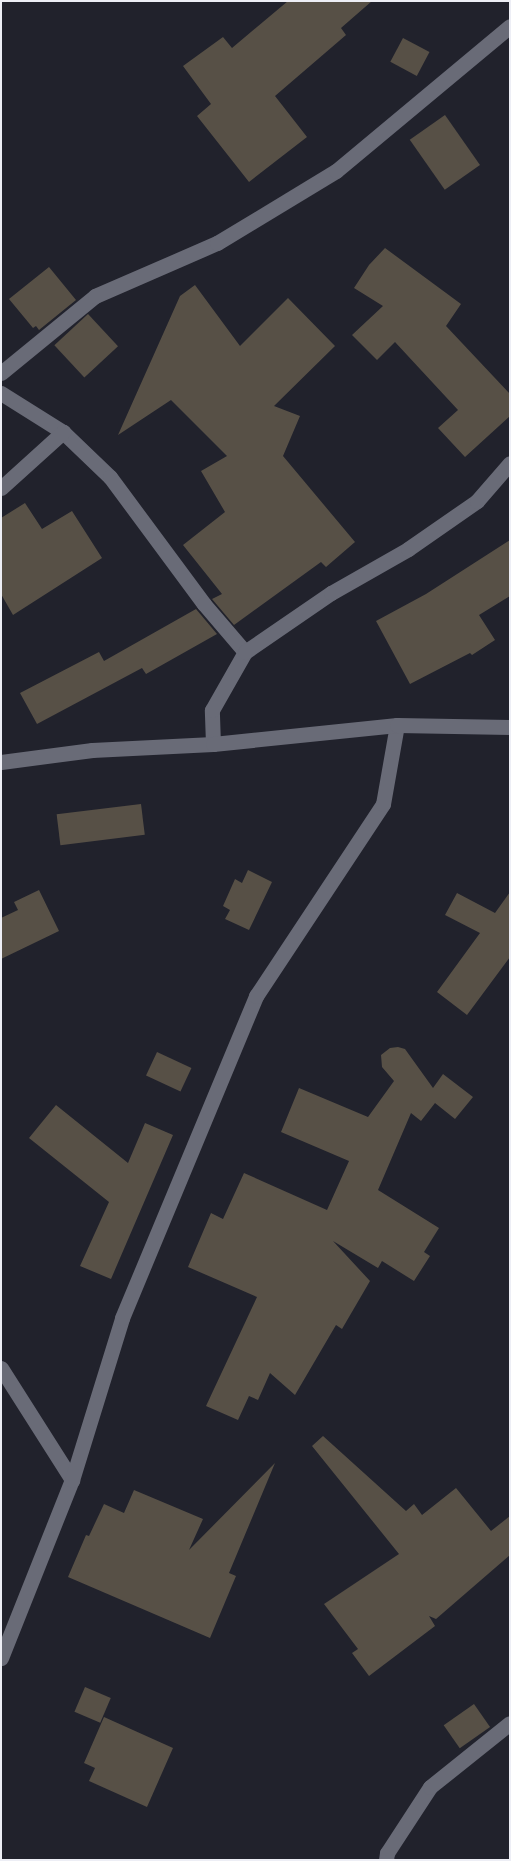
<!DOCTYPE html>
<style>
body{margin:0}
#map{position:relative;width:511px;height:1861px;overflow:hidden;background:#21222c;font-family:Quicksand,sans-serif}
div>[style]{position:absolute}
[style*='--x']{left:calc(var(--x)*1px);top:calc(var(--y)*1px);width:calc(var(--w)*1px);rotate:calc(var(--a)*1deg)}
.building>*{inset:0;background:#575046;transform-origin:0 0}
.minor>*{height:15px;margin:-7.5px;padding:0 7.5px;transform-origin:7.5px;border-radius:7.5px;background:#696b77}
.tertiary>*{height:15px;margin:-7.5px;padding:0 7.5px;transform-origin:7.5px;border-radius:7.5px;background:#696b77}
span{translate:-50% -50%;white-space:nowrap;text-align:center;line-height:1.15;-webkit-text-stroke:4px #21222c;paint-order:stroke}
.frame{position:absolute;inset:0;border:2px solid #edeef5;pointer-events:none}
</style>
<div id="map">
<div class="building">
<div style="clip-path:polygon(288px 1px,372px 1px,341px 28px,346px 35px,275px 96px,307px 137px,249px 182px,197px 116px,211px 104px,183px 66px,223px 37px,232px 48px)"></div>
<div style="left:403px;top:38px;width:30px;height:27px;rotate:28deg"></div>
<div style="left:445px;top:115px;width:61px;height:43px;rotate:55deg"></div>
<div style="clip-path:polygon(385px 248px,461px 304px,446px 326px,510px 394px,510px 416px,465px 457px,438px 428px,458px 410px,395px 342px,377px 360px,352px 335px,383px 306px,354px 288px,369px 265px)"></div>
<div style="clip-path:polygon(49px 267px,76px 300px,39px 330px,36px 326px,33px 328px,9px 299px)"></div>
<div style="clip-path:polygon(195px 285px,240px 346px,288px 298px,335px 346px,274px 406px,300px 416px,283px 456px,355px 542px,326px 567px,321px 562px,234px 625px,212px 599px,222px 594px,183px 545px,225px 512px,201px 471px,227px 456px,171px 400px,118px 435px,180px 296px)"></div>
<div style="left:88px;top:314px;width:44px;height:46px;rotate:47deg"></div>
<div style="clip-path:polygon(25px 503px,42px 529px,72px 511px,102px 558px,13px 615px,1px 594px,1px 518px)"></div>
<div style="clip-path:polygon(510px 540px,510px 596px,479px 615px,495px 640px,472px 655px,470px 653px,410px 684px,376px 621px,426px 594px)"></div>
<div style="clip-path:polygon(196px 609px,217px 634px,146px 674px,142px 668px,37px 724px,20px 693px,99px 652px,104px 661px)"></div>
<div style="left:141px;top:804px;width:31px;height:85px;rotate:83deg"></div>
<div style="clip-path:polygon(248px 870px,272px 882px,249px 930px,225px 919px,230px 910px,223px 906px,235px 879px,242px 883px)"></div>
<div style="clip-path:polygon(39px 890px,59px 931px,1px 959px,1px 918px,18px 910px,14px 902px)"></div>
<div style="clip-path:polygon(510px 892px,510px 957px,467px 1015px,437px 992px,480px 933px,445px 915px,457px 893px,495px 913px)"></div>
<div style="clip-path:polygon(398px 1047px,405px 1049px,433px 1088px,443px 1074px,473px 1097px,455px 1119px,435px 1103px,421px 1121px,411px 1113px,378px 1190px,439px 1228px,424px 1252px,430px 1256px,414px 1281px,382px 1261px,378px 1268px,333px 1241px,370px 1281px,342px 1329px,336px 1325px,295px 1395px,270px 1373px,258px 1400px,249px 1396px,238px 1420px,206px 1406px,257px 1297px,188px 1267px,211px 1213px,223px 1219px,244px 1173px,327px 1210px,349px 1161px,281px 1132px,299px 1088px,368px 1117px,394px 1081px,382px 1067px,381px 1055px,390px 1048px)"></div>
<div style="left:157px;top:1052px;width:38px;height:26px;rotate:25deg"></div>
<div style="clip-path:polygon(56px 1105px,128px 1163px,145px 1123px,173px 1135px,111px 1279px,80px 1266px,109px 1202px,29px 1138px)"></div>
<div style="clip-path:polygon(323px 1436px,406px 1511px,414px 1504px,422px 1515px,456px 1488px,491px 1531px,510px 1516px,510px 1555px,436px 1619px,429px 1616px,435px 1626px,369px 1676px,352px 1653px,358px 1649px,324px 1604px,399px 1554px,312px 1446px)"></div>
<div style="clip-path:polygon(275px 1463px,229px 1573px,236px 1576px,210px 1638px,68px 1577px,86px 1535px,89px 1536px,104px 1504px,124px 1513px,134px 1490px,203px 1519px,189px 1550px)"></div>
<div style="left:85px;top:1687px;width:28px;height:27px;rotate:23deg"></div>
<div style="left:474px;top:1704px;width:28px;height:37px;rotate:55deg"></div>
<div style="clip-path:polygon(104px 1717px,173px 1748px,147px 1807px,89px 1781px,95px 1768px,84px 1763px)"></div>
</div>
<div class="minor">
<div style="--x:1;--y:373;--w:122;--a:-39.3"></div>
<div style="--x:95;--y:296;--w:133;--a:-23.5"></div>
<div style="--x:217;--y:243;--w:139;--a:-31.2"></div>
<div style="--x:336;--y:171;--w:226;--a:-39.8"></div>
<div style="--x:1;--y:393;--w:73;--a:32.2"></div>
<div style="--x:63;--y:432;--w:65;--a:43.8"></div>
<div style="--x:110;--y:477;--w:158;--a:53.5"></div>
<div style="--x:204;--y:604;--w:63;--a:49.5"></div>
<div style="--x:1;--y:488;--w:84;--a:-42.1"></div>
<div style="--x:1;--y:1368;--w:133;--a:57.6"></div>
<div style="--x:1;--y:1658;--w:192;--a:-68.3"></div>
<div style="--x:72;--y:1480;--w:170;--a:-72.8"></div>
<div style="--x:122;--y:1318;--w:349;--a:-67.4"></div>
<div style="--x:256;--y:996;--w:230;--a:-56.5"></div>
<div style="--x:383;--y:804;--w:80;--a:-80"></div>
<div style="--x:386;--y:1860;--w:7;--a:-82"></div>
<div style="--x:387;--y:1853;--w:79;--a:-56.9"></div>
<div style="--x:430;--y:1787;--w:102;--a:-38.7"></div>
</div>
<div class="tertiary">
<div style="--x:213;--y:744;--w:34;--a:-92"></div>
<div style="--x:212;--y:710;--w:67;--a:-60.4"></div>
<div style="--x:245;--y:652;--w:104;--a:-34.5"></div>
<div style="--x:331;--y:593;--w:89;--a:-29.7"></div>
<div style="--x:408;--y:549;--w:84;--a:-34.8"></div>
<div style="--x:477;--y:501;--w:50;--a:-49"></div>
<div style="--x:1;--y:762;--w:92;--a:-7.5"></div>
<div style="--x:92;--y:750;--w:121;--a:-2.8"></div>
<div style="--x:213;--y:744;--w:185;--a:-5.9"></div>
<div style="--x:397;--y:725;--w:113;--a:1"></div>
</div>
<div class="frame"></div>
</div>
